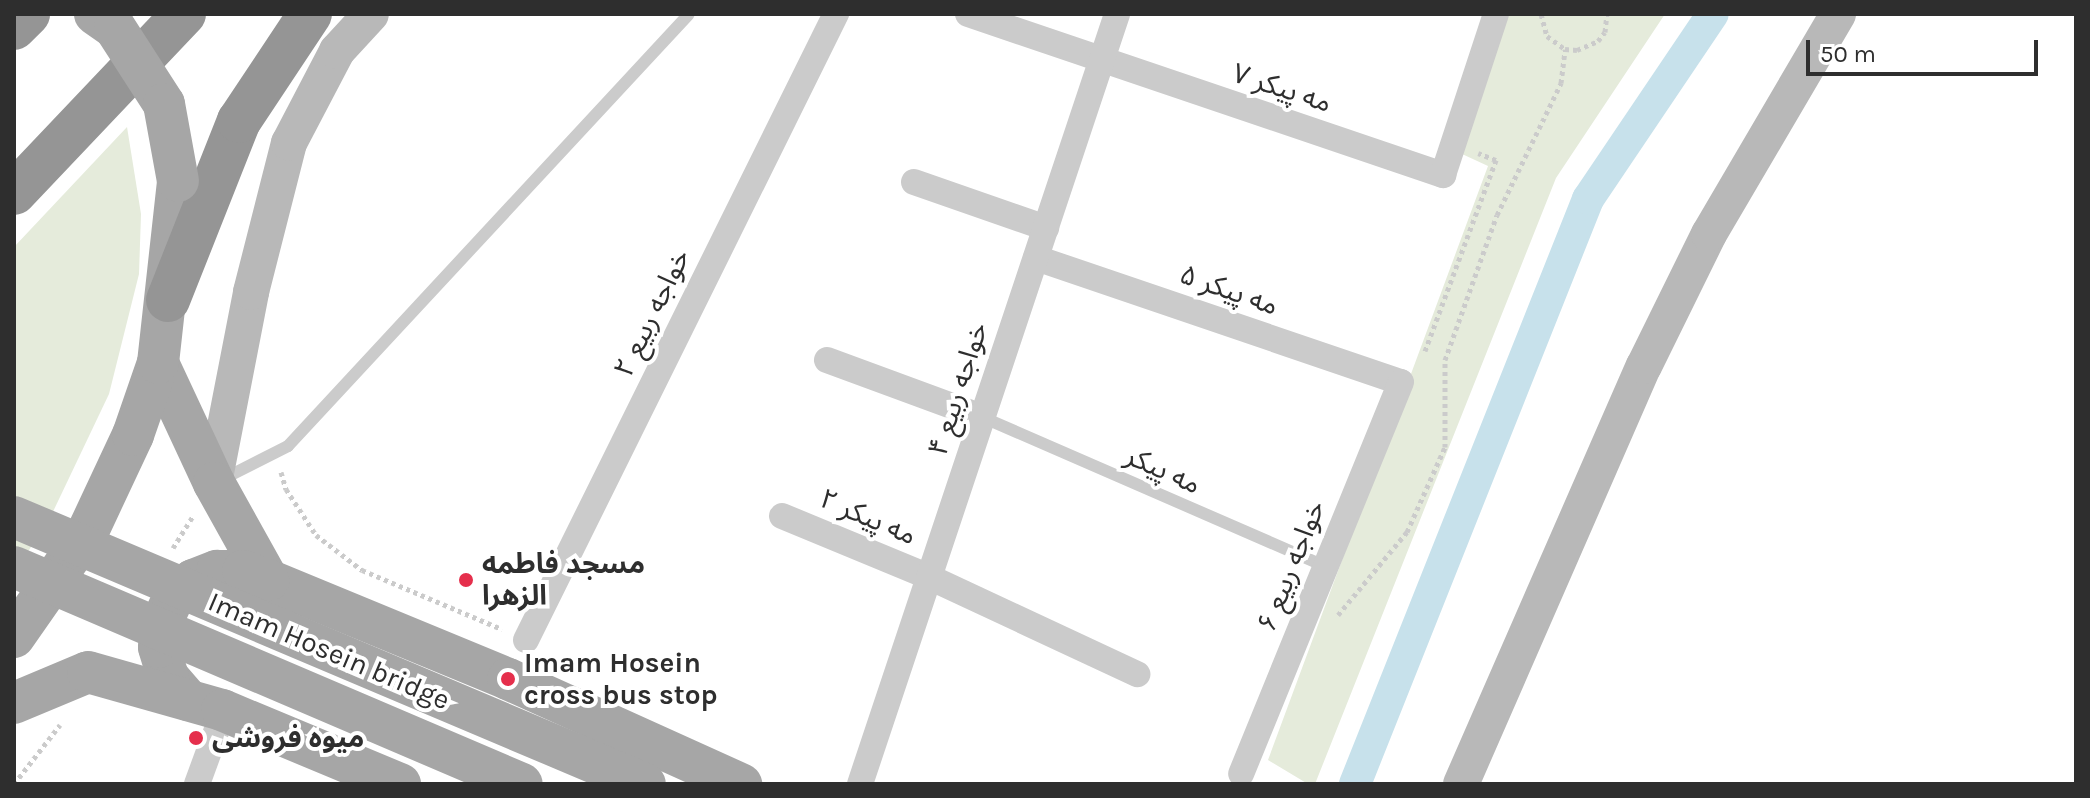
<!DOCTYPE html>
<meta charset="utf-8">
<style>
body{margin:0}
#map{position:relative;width:2090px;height:798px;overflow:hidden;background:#fff;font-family:Karla,"Noto Sans Arabic",sans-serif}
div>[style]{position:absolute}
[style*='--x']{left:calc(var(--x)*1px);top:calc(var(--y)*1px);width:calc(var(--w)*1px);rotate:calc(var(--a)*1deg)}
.green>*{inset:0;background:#e5ebdb}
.canal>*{height:32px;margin:-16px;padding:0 16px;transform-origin:16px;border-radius:16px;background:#c7e1eb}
.path>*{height:5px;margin-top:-2.5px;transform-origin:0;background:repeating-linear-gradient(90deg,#cbcbcb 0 4px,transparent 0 8px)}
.lane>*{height:12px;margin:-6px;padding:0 6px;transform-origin:6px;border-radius:6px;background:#cbcbcb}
.street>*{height:26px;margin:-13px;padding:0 13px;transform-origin:13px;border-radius:13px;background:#cbcbcb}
.secondary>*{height:36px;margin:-18px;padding:0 18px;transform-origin:18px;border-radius:18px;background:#b8b8b8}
.primary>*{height:42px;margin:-21px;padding:0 21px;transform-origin:21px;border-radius:21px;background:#a6a6a6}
.highway>*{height:44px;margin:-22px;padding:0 22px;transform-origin:22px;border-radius:22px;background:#959595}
.primary-bridge>*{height:42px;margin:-21px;padding:0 21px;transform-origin:21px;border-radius:21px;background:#a6a6a6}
.dots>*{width:22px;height:22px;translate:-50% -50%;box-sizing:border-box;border:4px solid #fff;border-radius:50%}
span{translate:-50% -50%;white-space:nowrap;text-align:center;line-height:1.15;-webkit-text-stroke:8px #fff;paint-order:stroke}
.street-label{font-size:28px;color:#2e2e2e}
.poi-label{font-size:28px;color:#2e2e2e;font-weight:700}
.left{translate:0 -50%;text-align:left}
.frame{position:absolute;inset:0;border:16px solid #2e2e2e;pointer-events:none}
.scale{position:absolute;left:1806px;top:40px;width:232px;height:36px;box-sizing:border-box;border:4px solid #2e2e2e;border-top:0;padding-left:10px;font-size:24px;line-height:28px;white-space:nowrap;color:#2e2e2e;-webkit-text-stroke:6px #fff;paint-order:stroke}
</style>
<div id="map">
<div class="green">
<div style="clip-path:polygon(1507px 14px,1665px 14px,1556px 178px,1315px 784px,1308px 784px,1268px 760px,1488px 166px,1462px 154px)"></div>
<div style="clip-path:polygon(127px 127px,141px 214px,139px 274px,109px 394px,50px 518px,14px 573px,14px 247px)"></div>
</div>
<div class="canal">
<div style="--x:1355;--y:784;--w:630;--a:-68.28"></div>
<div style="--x:1588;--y:199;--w:223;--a:-56"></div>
</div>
<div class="path">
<div style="--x:1541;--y:14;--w:23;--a:75"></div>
<div style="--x:1547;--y:36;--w:22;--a:36"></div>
<div style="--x:1565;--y:49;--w:12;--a:5"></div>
<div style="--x:1577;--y:50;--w:23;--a:-23"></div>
<div style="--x:1598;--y:41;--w:11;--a:-52"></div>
<div style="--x:1605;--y:32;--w:18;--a:-84"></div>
<div style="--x:1425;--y:351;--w:204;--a:-69.6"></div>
<div style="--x:1496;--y:160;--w:19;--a:-159"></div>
<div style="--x:281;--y:472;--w:18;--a:74"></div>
<div style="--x:286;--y:489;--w:55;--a:56.9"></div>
<div style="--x:316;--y:535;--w:58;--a:37.3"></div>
<div style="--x:362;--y:570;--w:152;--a:22.9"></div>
<div style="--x:173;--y:548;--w:38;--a:-58"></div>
<div style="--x:1338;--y:615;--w:108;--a:-50.3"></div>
<div style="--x:1407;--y:532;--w:93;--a:-65.9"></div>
<div style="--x:1445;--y:447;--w:87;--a:-90"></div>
<div style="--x:1445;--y:360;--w:154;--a:-70.3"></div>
<div style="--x:1497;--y:215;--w:147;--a:-64.1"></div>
<div style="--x:1561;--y:83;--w:34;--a:-83"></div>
<div style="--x:14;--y:784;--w:75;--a:-52.1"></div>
</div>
<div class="lane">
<div style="--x:982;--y:417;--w:374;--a:23.5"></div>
<div style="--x:221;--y:480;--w:75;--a:-26.9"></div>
<div style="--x:288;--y:446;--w:589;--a:-47.13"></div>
</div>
<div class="street">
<div style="--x:968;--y:14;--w:502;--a:18.72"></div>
<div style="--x:1443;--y:175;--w:169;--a:-71.8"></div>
<div style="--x:914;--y:182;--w:140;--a:19.2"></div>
<div style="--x:1036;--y:258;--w:385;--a:18.8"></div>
<div style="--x:1401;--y:382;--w:423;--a:112.2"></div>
<div style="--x:827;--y:360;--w:165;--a:20.2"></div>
<div style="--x:782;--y:516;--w:159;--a:22.5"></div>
<div style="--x:929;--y:577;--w:230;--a:25"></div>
<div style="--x:526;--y:640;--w:699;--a:-63.66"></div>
<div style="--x:197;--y:784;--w:67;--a:-69.9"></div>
<div style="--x:860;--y:784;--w:812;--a:-71.54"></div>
</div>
<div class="secondary">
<div style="--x:214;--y:483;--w:195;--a:-79"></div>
<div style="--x:251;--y:292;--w:154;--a:-75.7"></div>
<div style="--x:289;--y:143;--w:104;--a:-62.4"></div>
<div style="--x:337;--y:51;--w:50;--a:-47.4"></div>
<div style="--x:1461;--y:784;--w:456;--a:-66.4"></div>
<div style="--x:1644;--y:366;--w:147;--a:-63.8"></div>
<div style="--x:1709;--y:234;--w:255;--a:-59.6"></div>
</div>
<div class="primary">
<div style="--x:158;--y:363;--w:132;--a:65"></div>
<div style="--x:214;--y:483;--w:111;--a:60.9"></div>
<div style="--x:268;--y:580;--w:260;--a:22.4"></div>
<div style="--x:508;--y:679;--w:256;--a:24.3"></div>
<div style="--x:14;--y:637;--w:129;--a:-55.1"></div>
<div style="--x:88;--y:531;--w:106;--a:-64.9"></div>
<div style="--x:133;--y:435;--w:76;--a:-70.9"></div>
<div style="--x:158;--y:363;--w:183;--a:-83.7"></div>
<div style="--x:188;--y:700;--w:30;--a:-131"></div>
<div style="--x:168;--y:677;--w:31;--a:-107"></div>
<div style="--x:159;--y:647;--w:25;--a:-83"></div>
<div style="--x:162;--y:622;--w:26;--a:-65"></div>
<div style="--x:173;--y:598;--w:27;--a:-42"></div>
<div style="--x:193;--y:580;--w:26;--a:-21"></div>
<div style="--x:217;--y:571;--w:26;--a:0"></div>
<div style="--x:243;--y:571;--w:27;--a:20"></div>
<div style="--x:14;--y:703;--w:80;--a:-22.7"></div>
<div style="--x:88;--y:672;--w:139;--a:15.8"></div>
<div style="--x:222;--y:710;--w:193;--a:22.6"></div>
</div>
<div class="highway">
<div style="--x:14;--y:28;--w:20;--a:-45"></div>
<div style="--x:14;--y:193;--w:247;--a:-46.5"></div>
<div style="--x:168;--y:300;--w:193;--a:-68.4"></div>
<div style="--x:239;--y:121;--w:128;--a:-56.4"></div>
</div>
<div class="primary-bridge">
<div style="--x:95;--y:14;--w:24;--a:35"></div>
<div style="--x:115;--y:28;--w:90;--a:57.2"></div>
<div style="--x:164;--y:104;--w:78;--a:79.7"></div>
<div style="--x:14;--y:517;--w:685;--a:22.94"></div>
<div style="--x:14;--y:567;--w:552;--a:23.13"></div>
</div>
<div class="dots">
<div style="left:466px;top:580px;background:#e52f4c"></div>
<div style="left:508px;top:679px;background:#e52f4c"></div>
<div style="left:196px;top:738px;background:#e52f4c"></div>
</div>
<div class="street-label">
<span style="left:1282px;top:88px;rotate:18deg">مه پیکر ۷</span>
<span style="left:1229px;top:290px;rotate:19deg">مه پیکر ۵</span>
<span style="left:652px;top:313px;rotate:-64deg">خواجه ربیع ۲</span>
<span style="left:958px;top:389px;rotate:-72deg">خواجه ربیع ۴</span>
<span style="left:1163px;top:470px;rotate:24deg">مه پیکر</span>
<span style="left:868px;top:517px;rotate:23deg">مه پیکر ۲</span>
<span style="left:1291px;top:566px;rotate:-68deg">خواجه ربیع ۶</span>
<span style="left:329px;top:651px;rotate:23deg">Imam Hosein bridge</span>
</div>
<div class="poi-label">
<span class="left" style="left:482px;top:580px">مسجد فاطمه<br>الزهرا</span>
<span class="left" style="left:524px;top:679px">Imam Hosein<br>cross bus stop</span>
<span class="left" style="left:212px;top:738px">میوه فروشی</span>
</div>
<div class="frame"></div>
<div class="scale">50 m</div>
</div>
